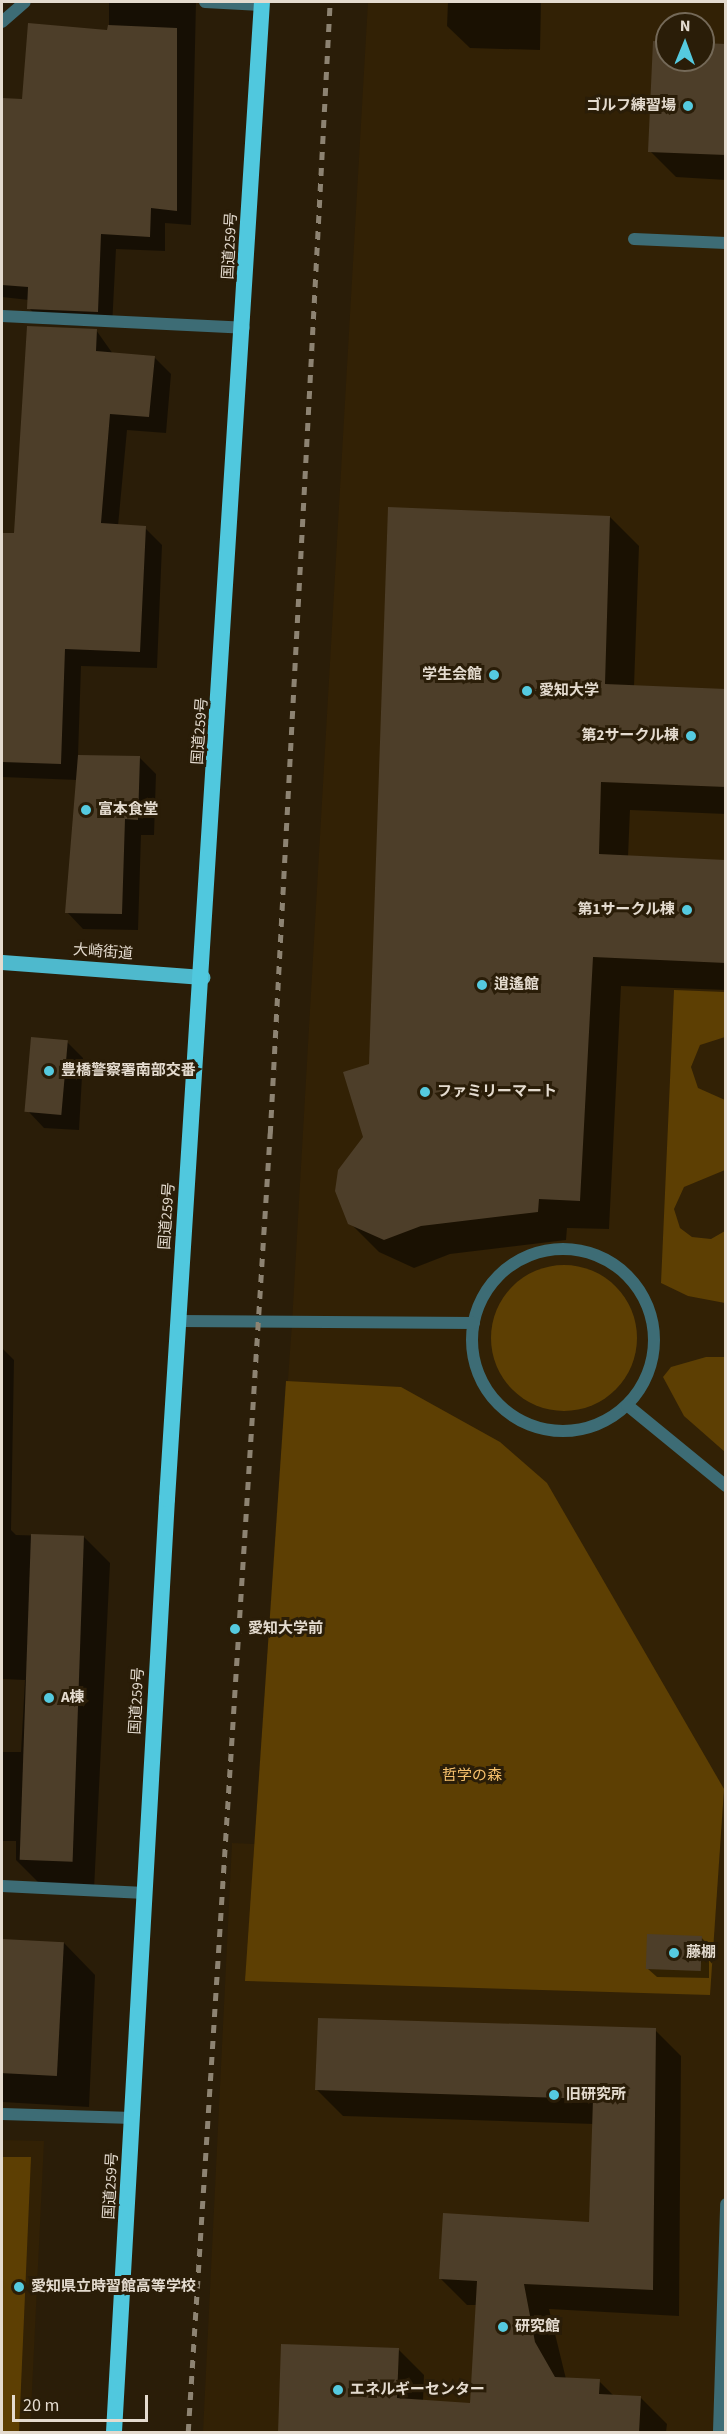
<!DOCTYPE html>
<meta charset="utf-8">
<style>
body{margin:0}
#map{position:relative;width:727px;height:2434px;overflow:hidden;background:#2a1d08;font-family:"Source Sans 3","Noto Sans JP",sans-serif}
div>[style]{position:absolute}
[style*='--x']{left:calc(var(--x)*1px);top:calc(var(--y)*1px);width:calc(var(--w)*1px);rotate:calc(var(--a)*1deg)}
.built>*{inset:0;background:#322105}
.green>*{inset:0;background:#5d3f03}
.round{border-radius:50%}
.shadow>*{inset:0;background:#0007}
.building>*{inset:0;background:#4d3e29;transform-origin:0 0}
.service>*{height:12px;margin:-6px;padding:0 6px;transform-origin:6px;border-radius:6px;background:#3d6c75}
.service>.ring{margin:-6px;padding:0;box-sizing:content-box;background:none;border:12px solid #3d6c75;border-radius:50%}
.minor>*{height:12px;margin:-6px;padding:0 6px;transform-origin:6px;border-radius:6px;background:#3d6c75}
.primary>*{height:15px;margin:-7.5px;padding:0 7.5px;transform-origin:7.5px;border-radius:7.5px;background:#4eb9cd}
.trunk>*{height:16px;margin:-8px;padding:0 8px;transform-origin:8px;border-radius:8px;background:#50c8de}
.rail>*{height:4.5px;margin-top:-2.25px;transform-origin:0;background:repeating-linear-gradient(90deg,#8d8372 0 8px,transparent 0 16px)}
.dots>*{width:16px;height:16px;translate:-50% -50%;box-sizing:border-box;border:3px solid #2a1d08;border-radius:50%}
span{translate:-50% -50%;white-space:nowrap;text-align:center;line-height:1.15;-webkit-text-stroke:6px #2a1d08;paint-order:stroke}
.poi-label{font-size:15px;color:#e4dbcf;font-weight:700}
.right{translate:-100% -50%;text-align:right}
.left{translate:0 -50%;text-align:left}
.street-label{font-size:15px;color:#e4dbcf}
.park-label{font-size:15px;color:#f6c06c}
.frame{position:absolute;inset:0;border:3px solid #e4dbcf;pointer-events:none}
.north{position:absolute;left:655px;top:12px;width:60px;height:60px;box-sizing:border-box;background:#2a1d08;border:2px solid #746958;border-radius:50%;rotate:1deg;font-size:16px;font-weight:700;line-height:24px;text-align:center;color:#e4dbcf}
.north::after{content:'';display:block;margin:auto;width:21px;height:27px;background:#55cadf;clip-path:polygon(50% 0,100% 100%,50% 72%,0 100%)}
.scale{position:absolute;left:12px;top:2395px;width:136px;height:27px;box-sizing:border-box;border:3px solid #e4dbcf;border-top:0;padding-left:8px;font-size:18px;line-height:21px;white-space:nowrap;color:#e4dbcf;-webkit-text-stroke:4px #2a1d08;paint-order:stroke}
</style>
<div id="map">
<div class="built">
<div style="clip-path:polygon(evenodd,368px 2px,725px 2px,725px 2432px,203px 2432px,232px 1843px,255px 1844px,292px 1323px,368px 2px,667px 24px,703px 24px,703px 60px,667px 60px,667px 24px)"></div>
<div style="clip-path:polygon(2px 2140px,44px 2141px,30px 2432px,2px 2432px)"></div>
</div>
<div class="green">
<div style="clip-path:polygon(674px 990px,725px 992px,725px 1037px,700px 1045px,691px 1067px,698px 1088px,725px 1100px,725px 1170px,684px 1187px,674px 1209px,680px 1228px,692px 1237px,711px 1239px,725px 1231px,725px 1303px,688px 1296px,661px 1283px)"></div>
<div class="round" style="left:491px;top:1265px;width:146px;height:146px"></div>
<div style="clip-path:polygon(706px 1357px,725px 1357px,725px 1452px,684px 1416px,663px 1377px,671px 1367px)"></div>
<div style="clip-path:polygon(286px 1381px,401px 1387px,500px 1442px,547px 1483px,724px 1789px,710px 1995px,245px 1981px)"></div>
<div style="clip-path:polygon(2px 2157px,31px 2157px,19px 2432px,2px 2432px)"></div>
</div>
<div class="shadow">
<div style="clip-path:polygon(109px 2px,196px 2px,191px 225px,165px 223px,165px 251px,116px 249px,112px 327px,44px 324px,29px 308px,29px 300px,2px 297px,2px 99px,23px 101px,109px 32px)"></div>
<div style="clip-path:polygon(448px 2px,541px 2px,540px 50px,470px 48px,447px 26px)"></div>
<div style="clip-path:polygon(667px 43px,667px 60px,703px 60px,703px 45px,726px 46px,726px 180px,676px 177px,650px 151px)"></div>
<div style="clip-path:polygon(96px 330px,113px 354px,154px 357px,171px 374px,166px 433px,127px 430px,118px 526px,145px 528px,162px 545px,157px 668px,81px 666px,78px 756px,140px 758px,156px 774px,154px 835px,141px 835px,138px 930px,83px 929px,67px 912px,78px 780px,2px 777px,2px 534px,15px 535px)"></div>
<div style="clip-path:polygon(610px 517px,639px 546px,634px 687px,726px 690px,726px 814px,630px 810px,628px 857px,726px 861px,726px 990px,621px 986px,609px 1229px,567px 1228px,566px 1240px,450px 1254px,414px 1268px,379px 1252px,350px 1223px,365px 1137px,370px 1066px)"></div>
<div style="clip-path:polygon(67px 1042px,83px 1058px,79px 1130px,44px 1128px,28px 1111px)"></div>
<div style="clip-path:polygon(2px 1348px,14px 1360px,11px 1530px,16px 1535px,84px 1537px,110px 1563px,94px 1890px,42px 1886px,16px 1860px,16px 1841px,2px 1841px,2px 1752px,21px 1752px,25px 1680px,2px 1679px)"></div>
<div style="clip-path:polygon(701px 1937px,709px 1946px,709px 1978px,657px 1977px,648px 1969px)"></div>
<div style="clip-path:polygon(2px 1941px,64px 1943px,95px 1975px,89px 2107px,2px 2102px)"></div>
<div style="clip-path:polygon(655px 2030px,681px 2056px,679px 2316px,549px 2309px,566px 2379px,599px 2381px,615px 2397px,641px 2398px,667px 2424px,666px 2432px,279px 2432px,398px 2349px,424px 2375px,423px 2401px,472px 2404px,477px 2305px,467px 2305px,440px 2278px,591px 2223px,594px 2124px,343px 2116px,317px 2090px)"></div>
</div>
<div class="building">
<div style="clip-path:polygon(28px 23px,107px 30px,108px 25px,177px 28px,177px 211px,151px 208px,150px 237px,101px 234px,98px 312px,27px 309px,28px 287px,2px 285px,2px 98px,22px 99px)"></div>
<div style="clip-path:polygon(653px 41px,667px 42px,667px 60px,703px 60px,703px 43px,726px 44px,726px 155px,648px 152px)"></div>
<div style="clip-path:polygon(27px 326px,97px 329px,96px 351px,155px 356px,149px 417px,110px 414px,101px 523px,146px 526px,140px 652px,65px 649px,61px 764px,2px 762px,2px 533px,14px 533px)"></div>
<div style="clip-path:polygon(388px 507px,610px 516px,605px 684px,726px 689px,726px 787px,601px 782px,599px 854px,726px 860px,726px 963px,593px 957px,580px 1201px,539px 1199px,538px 1212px,421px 1226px,384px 1240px,348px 1224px,335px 1191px,338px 1170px,363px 1137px,343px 1072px,369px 1064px)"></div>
<div style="clip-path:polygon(78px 755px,140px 756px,138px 820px,125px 819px,122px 914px,65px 913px)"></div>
<div style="left:31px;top:1037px;width:37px;height:75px;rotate:5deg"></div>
<div style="left:31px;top:1534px;width:53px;height:326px;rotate:2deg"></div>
<div style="left:647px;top:1934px;width:55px;height:35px;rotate:2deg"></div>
<div style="left:2px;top:1939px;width:62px;height:134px;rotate:3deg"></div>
<div style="clip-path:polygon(318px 2018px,656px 2028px,653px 2290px,524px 2284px,535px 2342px,555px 2377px,600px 2379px,599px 2394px,641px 2396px,639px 2433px,278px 2433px,281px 2344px,399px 2348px,397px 2398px,470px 2403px,477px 2281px,439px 2279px,443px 2213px,589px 2222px,593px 2099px,315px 2090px)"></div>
</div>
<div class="service">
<div style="--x:634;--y:239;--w:92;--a:2.5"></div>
<div class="ring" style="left:472px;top:1249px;width:170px;height:170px"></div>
<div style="--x:178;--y:1321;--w:296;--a:0.4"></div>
<div style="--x:627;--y:1405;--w:128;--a:39.3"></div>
<div style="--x:719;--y:2432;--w:228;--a:-88.2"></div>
</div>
<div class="minor">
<div style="--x:205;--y:2;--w:57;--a:3"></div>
<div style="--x:2;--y:22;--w:30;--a:-41"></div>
<div style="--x:2;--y:316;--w:242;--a:2.8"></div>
<div style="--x:2;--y:1886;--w:143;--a:2.8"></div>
<div style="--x:2;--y:2114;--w:131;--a:1.7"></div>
</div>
<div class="primary">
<div style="--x:2;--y:962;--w:201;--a:4.3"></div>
</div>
<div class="trunk">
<div style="--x:114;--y:2432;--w:935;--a:-86.75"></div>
<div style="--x:167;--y:1499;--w:1500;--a:-86.37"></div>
</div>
<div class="rail">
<div style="--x:188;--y:2432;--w:1301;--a:-86.39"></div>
<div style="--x:270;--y:1134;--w:1134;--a:-86.97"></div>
</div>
<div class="dots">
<div style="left:688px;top:106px;background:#55cadf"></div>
<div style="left:494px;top:675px;background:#55cadf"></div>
<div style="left:527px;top:691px;background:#55cadf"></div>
<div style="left:691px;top:736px;background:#55cadf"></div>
<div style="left:86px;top:810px;background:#55cadf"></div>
<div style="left:687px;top:910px;background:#55cadf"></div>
<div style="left:482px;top:985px;background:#55cadf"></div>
<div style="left:49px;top:1071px;background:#55cadf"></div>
<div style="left:425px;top:1092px;background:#55cadf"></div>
<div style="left:235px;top:1629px;background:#55cadf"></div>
<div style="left:49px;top:1698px;background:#55cadf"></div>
<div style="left:674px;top:1953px;background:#55cadf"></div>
<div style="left:554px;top:2095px;background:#55cadf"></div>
<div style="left:19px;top:2287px;background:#55cadf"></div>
<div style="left:503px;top:2327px;background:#55cadf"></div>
<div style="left:338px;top:2390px;background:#55cadf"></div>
</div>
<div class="poi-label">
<span class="right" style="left:676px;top:106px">ゴルフ練習場</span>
<span class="right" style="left:482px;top:675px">学生会館</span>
<span class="left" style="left:539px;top:691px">愛知大学</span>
<span class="right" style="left:679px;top:736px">第2サークル棟</span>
<span class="left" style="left:98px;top:810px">富本食堂</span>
<span class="right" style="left:675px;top:910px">第1サークル棟</span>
<span class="left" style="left:494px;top:985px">逍遙館</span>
<span class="left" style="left:61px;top:1071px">豊橋警察署南部交番</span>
<span class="left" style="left:437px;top:1092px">ファミリーマート</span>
<span class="left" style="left:248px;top:1629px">愛知大学前</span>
<span class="left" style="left:61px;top:1698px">A棟</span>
<span class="left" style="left:686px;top:1953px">藤棚</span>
<span class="left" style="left:566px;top:2095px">旧研究所</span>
<span class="left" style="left:31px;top:2287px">愛知県立時習館高等学校</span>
<span class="left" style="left:515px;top:2327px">研究館</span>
<span class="left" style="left:350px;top:2390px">エネルギーセンター</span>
</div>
<div class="street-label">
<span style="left:230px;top:246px;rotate:-87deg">国道259号</span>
<span style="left:200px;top:731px;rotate:-86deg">国道259号</span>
<span style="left:103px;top:952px;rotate:4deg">大崎街道</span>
<span style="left:167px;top:1216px;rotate:-86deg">国道259号</span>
<span style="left:137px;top:1701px;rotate:-87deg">国道259号</span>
<span style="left:111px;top:2186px;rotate:-87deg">国道259号</span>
</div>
<div class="park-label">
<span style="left:472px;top:1776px">哲学の森</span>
</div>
<div class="frame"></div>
<div class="north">N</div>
<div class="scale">20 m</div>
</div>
